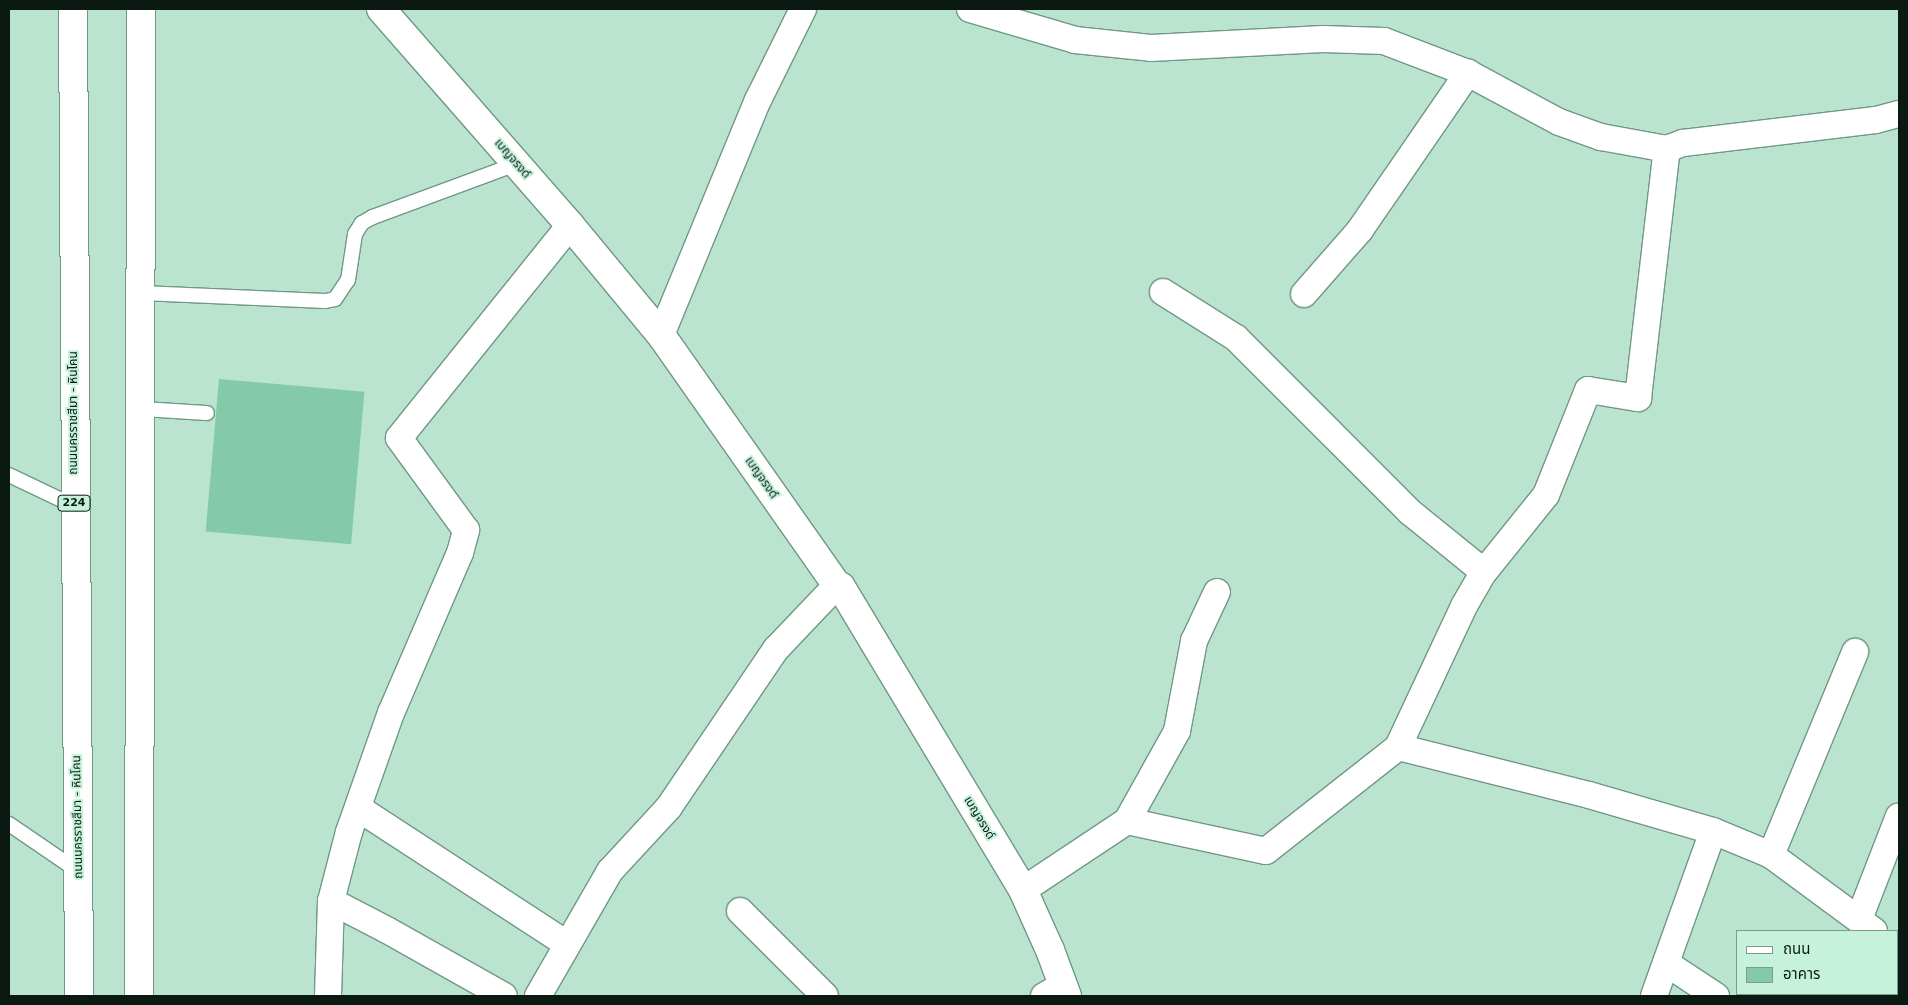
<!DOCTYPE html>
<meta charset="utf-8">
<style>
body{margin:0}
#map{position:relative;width:1908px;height:1005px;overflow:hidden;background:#bae4cf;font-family:"DejaVu Sans","Noto Sans Thai",sans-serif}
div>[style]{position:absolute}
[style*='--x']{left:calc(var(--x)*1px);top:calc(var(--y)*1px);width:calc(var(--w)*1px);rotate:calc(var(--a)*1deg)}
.building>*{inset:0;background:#84caaa;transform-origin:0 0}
.roads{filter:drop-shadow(1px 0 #709885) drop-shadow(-1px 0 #709885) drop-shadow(0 1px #709885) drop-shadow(0 -1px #709885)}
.service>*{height:14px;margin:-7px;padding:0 7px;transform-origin:7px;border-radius:7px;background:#fff}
.minor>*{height:26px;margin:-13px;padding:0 13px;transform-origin:13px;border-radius:13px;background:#fff}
.tertiary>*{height:28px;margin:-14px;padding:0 14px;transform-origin:14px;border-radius:14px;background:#fff}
.primary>*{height:28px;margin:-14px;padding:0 14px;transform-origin:14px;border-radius:14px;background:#fff}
span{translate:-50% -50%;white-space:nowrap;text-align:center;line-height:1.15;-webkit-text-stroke:4px #c6f2dc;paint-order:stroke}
.shield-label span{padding:1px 4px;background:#c6f2dc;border:1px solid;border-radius:4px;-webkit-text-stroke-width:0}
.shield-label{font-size:11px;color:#0a1a13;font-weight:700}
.street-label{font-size:12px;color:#0a1a13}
.frame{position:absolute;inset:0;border:10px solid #0a1a13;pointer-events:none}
.legend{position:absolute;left:1736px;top:930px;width:162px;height:65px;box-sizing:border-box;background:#c6f2dc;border:1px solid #7b9c8c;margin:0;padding:6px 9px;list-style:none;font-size:15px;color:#0a1a13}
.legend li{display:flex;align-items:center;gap:10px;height:25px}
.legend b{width:25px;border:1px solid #7b9c8c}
</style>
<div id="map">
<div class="building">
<div style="left:219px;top:379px;width:146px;height:153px;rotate:5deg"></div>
</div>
<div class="roads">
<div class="service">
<div style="--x:142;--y:293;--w:183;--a:2.5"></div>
<div style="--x:325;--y:301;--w:10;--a:-11"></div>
<div style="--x:335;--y:299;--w:23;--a:-56"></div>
<div style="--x:348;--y:280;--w:47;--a:-81.3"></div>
<div style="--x:355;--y:234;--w:13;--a:-58"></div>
<div style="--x:362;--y:223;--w:13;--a:-29"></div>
<div style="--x:373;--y:217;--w:153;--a:-20.3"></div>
<div style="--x:142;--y:409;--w:65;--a:3.5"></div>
<div style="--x:9;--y:475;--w:72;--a:25.5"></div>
<div style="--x:9;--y:824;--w:83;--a:34.3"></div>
</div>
<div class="minor">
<div style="--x:970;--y:9;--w:109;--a:16.4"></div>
<div style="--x:1075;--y:40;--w:76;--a:6"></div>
<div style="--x:1151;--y:48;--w:172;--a:-3"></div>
<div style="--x:1323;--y:39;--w:61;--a:1.9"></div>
<div style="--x:1384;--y:41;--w:90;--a:20.9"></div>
<div style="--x:1468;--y:73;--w:103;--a:28.3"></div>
<div style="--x:1559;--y:122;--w:45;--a:19.7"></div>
<div style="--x:1601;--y:137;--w:67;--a:10.3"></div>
<div style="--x:1667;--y:149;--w:17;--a:-21"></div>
<div style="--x:1683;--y:143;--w:194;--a:-6.8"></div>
<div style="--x:1876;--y:120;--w:24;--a:-15"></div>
<div style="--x:1163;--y:292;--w:86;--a:32.2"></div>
<div style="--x:1236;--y:338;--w:246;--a:45"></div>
<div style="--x:1410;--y:512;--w:95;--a:39"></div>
<div style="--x:1304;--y:294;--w:85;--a:-48.8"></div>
<div style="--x:1360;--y:230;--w:191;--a:-55.5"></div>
<div style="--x:661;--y:335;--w:254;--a:-67.6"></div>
<div style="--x:758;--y:100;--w:102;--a:-63.7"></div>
<div style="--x:1398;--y:747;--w:156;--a:-64.9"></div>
<div style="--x:1464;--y:606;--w:39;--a:-60"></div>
<div style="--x:1484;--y:572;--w:99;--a:-51.2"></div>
<div style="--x:1546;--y:495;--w:113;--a:-68.2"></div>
<div style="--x:1588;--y:390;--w:51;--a:9.1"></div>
<div style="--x:1638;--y:398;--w:251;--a:-83.4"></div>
<div style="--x:358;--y:808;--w:249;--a:33.1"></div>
<div style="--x:1127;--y:821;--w:103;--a:-60.9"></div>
<div style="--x:1177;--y:731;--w:92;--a:-79.3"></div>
<div style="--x:1194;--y:641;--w:54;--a:-64.9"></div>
<div style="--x:1771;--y:855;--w:220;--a:-67.5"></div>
<div style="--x:1023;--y:890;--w:125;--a:-33.6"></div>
<div style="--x:1127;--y:821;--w:142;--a:12.2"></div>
<div style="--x:1266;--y:851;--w:168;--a:-38.2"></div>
<div style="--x:1398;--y:747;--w:197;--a:14.1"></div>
<div style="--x:1589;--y:795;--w:129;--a:16.2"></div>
<div style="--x:1713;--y:831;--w:63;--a:22.5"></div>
<div style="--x:1771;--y:855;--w:128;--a:36.4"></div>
<div style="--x:331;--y:901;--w:63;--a:27.4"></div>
<div style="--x:387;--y:930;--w:134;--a:29.4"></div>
<div style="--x:740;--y:911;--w:120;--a:45"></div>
<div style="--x:1859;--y:919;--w:110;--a:-68.8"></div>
<div style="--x:1897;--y:950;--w:2;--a:27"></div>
<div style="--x:1666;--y:963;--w:60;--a:33.4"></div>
<div style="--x:328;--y:996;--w:95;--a:-88.2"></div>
<div style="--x:331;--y:901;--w:71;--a:-75.4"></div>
<div style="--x:349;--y:832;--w:126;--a:-70.6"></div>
<div style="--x:391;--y:713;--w:174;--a:-66.7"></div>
<div style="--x:460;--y:553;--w:24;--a:-75"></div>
<div style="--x:466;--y:530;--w:114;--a:-126.1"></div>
<div style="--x:399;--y:438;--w:273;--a:-51.2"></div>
<div style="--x:538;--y:996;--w:144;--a:-60.1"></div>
<div style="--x:610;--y:871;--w:87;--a:-47.3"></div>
<div style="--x:669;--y:807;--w:191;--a:-55.9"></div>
<div style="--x:776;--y:649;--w:88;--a:-46.4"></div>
<div style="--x:1044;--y:996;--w:22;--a:-30"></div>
<div style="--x:1654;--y:996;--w:175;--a:-70.3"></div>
</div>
<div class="tertiary">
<div style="--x:381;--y:9;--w:287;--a:48.8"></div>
<div style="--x:570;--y:225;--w:143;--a:50.4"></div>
<div style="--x:661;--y:335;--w:306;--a:54.9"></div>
<div style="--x:837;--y:585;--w:4;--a:27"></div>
<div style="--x:841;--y:587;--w:353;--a:59"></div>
<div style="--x:1023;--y:890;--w:66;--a:65.8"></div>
<div style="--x:1050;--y:950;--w:49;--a:69.7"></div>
</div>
<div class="primary">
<div style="--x:73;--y:9;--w:987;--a:89.65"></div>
<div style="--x:139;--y:996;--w:987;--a:-89.88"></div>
</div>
</div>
<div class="shield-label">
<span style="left:74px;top:503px">224</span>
</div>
<div class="street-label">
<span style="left:512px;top:159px;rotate:49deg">เบญจรงด์</span>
<span style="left:74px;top:413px;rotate:-90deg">ถนนนครราชสีมา - หินโคน</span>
<span style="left:761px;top:478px;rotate:55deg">เบญจรงด์</span>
<span style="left:78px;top:817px;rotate:-91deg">ถนนนครราชสีมา - หินโคน</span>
<span style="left:979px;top:818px;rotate:59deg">เบญจรงด์</span>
</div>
<div class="frame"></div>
<ul class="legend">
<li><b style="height:6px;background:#fff"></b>ถนน</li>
<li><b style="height:14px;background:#84caaa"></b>อาคาร</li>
</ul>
</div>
